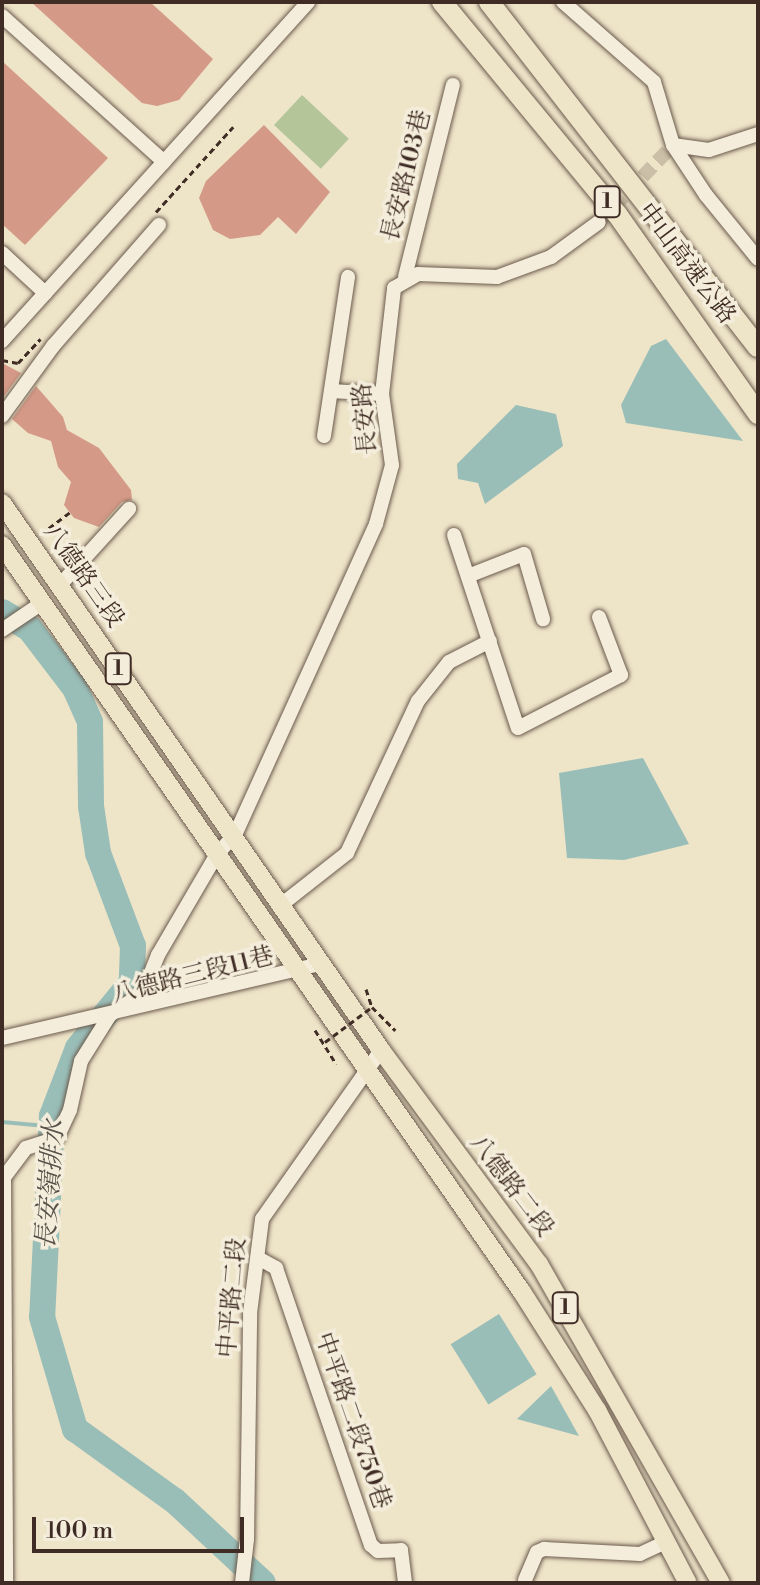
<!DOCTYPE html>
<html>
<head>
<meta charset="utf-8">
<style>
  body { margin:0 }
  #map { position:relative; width:760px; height:1585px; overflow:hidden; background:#eee4c8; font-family:"Libre Bodoni","Noto Serif TC",serif }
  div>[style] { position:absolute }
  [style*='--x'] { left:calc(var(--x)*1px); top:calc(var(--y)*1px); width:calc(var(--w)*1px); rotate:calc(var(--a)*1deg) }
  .green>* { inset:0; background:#b4c59a; transform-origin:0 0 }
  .water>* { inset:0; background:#99beb8; transform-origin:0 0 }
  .stream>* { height:4px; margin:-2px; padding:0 2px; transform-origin:2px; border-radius:2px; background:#99beb8 }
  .river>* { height:26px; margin:-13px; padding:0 13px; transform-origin:13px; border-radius:13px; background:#99beb8 }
  .building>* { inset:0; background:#d49a87 }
  .minor-tunnel>* { height:14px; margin-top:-7px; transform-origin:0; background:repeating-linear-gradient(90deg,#cbbfa7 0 14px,transparent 0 21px) }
  .path>* { height:3px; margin-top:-1.5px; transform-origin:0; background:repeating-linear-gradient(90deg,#3f2c24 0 6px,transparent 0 10px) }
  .roads { filter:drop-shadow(0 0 2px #6b5a4d) drop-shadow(0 0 2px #6b5a4d) }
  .minor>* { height:14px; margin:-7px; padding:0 7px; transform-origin:7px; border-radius:7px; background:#f4eddb }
  .major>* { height:18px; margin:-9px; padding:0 9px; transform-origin:9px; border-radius:9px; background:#eee4c8 }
  .highway>* { height:20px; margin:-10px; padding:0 10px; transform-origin:10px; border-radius:10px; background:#eee4c8 }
  .path-bridge>* { height:3px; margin-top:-1.5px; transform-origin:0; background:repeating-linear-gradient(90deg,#3f2c24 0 6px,transparent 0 10px) }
  span { translate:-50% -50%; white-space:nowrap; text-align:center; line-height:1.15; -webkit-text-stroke:7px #f4eddb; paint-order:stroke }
  .shield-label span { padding:2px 6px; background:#f4eddb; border:2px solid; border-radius:6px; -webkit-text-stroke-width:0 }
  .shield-label { font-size:22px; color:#3f2c24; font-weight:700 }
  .street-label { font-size:24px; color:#3f2c24 }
  .water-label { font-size:26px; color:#565049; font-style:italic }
  .frame { position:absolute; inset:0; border:4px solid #3f2c24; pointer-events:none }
  .scale { position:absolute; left:32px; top:1517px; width:212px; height:36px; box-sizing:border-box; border:4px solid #3f2c24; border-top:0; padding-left:10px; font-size:24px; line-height:28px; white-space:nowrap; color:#3f2c24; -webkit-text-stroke:6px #f4eddb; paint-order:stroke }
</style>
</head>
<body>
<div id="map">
  <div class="green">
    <div style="left:302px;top:95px;width:64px;height:41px;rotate:43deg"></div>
  </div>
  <div class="water">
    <div style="clip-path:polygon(666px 339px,743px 441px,626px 423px,621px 405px,651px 346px)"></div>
    <div style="clip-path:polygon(516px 405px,556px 414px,563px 446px,485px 504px,478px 483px,458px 479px,457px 464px)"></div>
    <div style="clip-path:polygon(643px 758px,689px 844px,624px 860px,567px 858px,559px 773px)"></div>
    <div style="left:499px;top:1314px;width:71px;height:57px;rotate:58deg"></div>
    <div style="clip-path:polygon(551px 1386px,579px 1436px,517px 1419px)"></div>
  </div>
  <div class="stream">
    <div style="--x:2;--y:1122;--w:55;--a:5.2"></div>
  </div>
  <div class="river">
    <div style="--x:2;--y:612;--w:33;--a:31"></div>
    <div style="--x:30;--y:629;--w:74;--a:52.7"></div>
    <div style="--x:75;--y:688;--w:37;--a:66"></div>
    <div style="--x:90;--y:722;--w:84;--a:89.3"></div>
    <div style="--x:91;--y:806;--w:48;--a:81.5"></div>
    <div style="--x:98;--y:853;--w:99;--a:69.4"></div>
    <div style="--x:133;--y:946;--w:36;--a:92"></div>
    <div style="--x:132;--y:982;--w:85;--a:129.3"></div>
    <div style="--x:78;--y:1048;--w:73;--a:110.9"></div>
    <div style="--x:52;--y:1116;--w:201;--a:92.8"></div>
    <div style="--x:42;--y:1317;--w:117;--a:73.6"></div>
    <div style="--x:75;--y:1429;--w:123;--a:35.8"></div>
    <div style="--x:175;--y:1501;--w:120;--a:43"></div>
  </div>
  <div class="building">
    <div style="clip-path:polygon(31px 2px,150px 2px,213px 59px,179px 100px,157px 106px,142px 103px)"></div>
    <div style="clip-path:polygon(2px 61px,108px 158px,25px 245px,2px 224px)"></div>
    <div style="clip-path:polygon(264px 125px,330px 192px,296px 234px,278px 217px,260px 235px,230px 239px,213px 230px,199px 198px,206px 181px)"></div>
    <div style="clip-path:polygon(2px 363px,21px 373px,2px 399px)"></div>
    <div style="clip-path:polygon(36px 386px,63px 417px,67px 430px,99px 448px,131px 490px,132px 500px,122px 502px,99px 527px,74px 518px,64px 505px,71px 482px,58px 467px,51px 441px,28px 433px,12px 419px)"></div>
  </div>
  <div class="minor-tunnel">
    <div style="--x:599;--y:222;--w:107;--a:-46.1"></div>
  </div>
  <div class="path">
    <div style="--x:156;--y:212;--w:115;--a:-47.8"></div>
    <div style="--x:2;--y:360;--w:16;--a:11"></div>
    <div style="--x:18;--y:363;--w:33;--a:-47"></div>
    <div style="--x:41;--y:534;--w:36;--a:-37"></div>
    <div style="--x:366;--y:989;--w:19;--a:72"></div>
    <div style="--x:372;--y:1007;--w:33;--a:45"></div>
    <div style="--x:315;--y:1030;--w:40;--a:58"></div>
  </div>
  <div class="roads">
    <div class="minor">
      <div style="--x:563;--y:2;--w:121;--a:41.3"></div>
      <div style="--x:654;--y:82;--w:66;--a:73.2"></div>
      <div style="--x:673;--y:145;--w:60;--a:56.6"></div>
      <div style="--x:706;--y:195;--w:82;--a:50.9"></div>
      <div style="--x:2;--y:16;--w:218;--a:42"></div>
      <div style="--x:673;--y:145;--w:36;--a:8"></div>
      <div style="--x:709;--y:150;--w:52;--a:-18.1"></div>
      <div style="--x:2;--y:253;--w:59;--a:42.9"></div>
      <div style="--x:405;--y:277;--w:198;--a:-76"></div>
      <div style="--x:2;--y:341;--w:457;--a:-47.9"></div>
      <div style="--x:331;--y:391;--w:51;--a:3.4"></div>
      <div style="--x:2;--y:416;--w:87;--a:-53.9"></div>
      <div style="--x:53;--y:346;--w:161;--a:-48.8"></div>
      <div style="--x:324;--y:436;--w:161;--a:-81.4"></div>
      <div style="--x:454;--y:535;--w:203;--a:71.7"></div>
      <div style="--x:518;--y:728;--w:116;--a:-27.2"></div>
      <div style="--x:621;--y:675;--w:62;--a:-110.8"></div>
      <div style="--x:468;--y:576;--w:60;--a:-21.4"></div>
      <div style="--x:524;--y:554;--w:68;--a:73.7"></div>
      <div style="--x:60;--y:585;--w:103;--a:-47.8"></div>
      <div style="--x:2;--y:630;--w:48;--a:-34"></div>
      <div style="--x:281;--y:905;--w:84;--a:-38.2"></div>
      <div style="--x:347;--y:853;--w:168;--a:-65"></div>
      <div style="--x:418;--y:701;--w:50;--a:-51.5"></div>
      <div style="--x:449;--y:662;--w:46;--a:-27.1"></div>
      <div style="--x:2;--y:1038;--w:327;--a:-13.1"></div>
      <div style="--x:4;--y:1178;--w:405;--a:89.7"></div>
      <div style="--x:2;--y:1180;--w:40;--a:-53"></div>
      <div style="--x:26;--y:1148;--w:33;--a:-18"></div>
      <div style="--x:57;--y:1138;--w:31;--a:-65"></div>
      <div style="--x:70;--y:1110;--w:50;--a:-77.3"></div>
      <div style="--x:81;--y:1061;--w:54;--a:-57.8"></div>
      <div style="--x:110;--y:1015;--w:40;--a:-34"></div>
      <div style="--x:143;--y:993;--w:41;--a:-68.5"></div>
      <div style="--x:158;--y:955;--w:117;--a:-59.7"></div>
      <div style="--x:217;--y:854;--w:26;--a:-47"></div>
      <div style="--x:235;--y:835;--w:341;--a:-65.6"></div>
      <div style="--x:376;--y:524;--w:61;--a:-74.8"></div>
      <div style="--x:392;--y:465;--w:72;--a:-98"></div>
      <div style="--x:382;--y:394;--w:107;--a:-83.5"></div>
      <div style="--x:394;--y:288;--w:28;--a:-30"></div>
      <div style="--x:418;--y:274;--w:79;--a:2.2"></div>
      <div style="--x:497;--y:277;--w:58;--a:-20.3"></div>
      <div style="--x:551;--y:257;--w:59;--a:-36.1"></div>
      <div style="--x:258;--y:1258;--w:21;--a:29"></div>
      <div style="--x:276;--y:1268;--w:293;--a:71.1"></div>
      <div style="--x:371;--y:1545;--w:9;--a:41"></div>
      <div style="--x:378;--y:1551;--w:23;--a:-2"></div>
      <div style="--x:401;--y:1550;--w:33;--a:83"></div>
      <div style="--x:525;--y:1580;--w:30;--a:-67"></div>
      <div style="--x:537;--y:1552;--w:8;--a:-23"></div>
      <div style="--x:544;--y:1549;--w:96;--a:3"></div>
      <div style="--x:640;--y:1554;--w:29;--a:-25"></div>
      <div style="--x:242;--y:1583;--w:44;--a:-83.5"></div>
      <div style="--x:247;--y:1539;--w:226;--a:-89.2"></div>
      <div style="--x:250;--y:1313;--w:95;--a:-82.7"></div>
      <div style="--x:262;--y:1219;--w:207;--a:-54.8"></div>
    </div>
    <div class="major">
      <div style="--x:2;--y:503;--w:665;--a:55.28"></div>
      <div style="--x:381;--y:1050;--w:266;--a:53.6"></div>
      <div style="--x:539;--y:1264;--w:367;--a:60.3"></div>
      <div style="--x:2;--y:545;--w:910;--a:55.16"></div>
      <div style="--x:522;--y:1292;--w:140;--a:57.6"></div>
      <div style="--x:597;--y:1410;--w:195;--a:62.3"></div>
    </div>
    <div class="highway">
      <div style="--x:442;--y:2;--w:275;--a:50.5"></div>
      <div style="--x:617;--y:214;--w:245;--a:54.8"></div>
      <div style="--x:489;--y:2;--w:437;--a:52.1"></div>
    </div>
  </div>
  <div class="path-bridge">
    <div style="--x:325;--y:1042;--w:59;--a:-36.7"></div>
  </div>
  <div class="shield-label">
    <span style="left:607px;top:202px">1</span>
    <span style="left:118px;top:669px">1</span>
    <span style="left:565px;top:1308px">1</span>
  </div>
  <div class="street-label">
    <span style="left:407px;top:176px;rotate:-76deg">長安路103巷</span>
    <span style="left:686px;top:264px;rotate:53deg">中山高速公路</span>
    <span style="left:366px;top:419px;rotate:-95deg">長安路</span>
    <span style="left:83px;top:576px;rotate:55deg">八德路三段</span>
    <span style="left:193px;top:976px;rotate:-14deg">八德路三段11巷</span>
    <span style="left:511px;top:1186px;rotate:53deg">八德路二段</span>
    <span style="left:233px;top:1298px;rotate:-85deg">中平路二段</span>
    <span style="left:352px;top:1421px;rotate:71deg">中平路二段750巷</span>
  </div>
  <div class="water-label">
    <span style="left:51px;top:1185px;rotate:-86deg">長安嶺排水</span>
  </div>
  <div class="frame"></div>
  <div class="scale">100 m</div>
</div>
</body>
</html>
